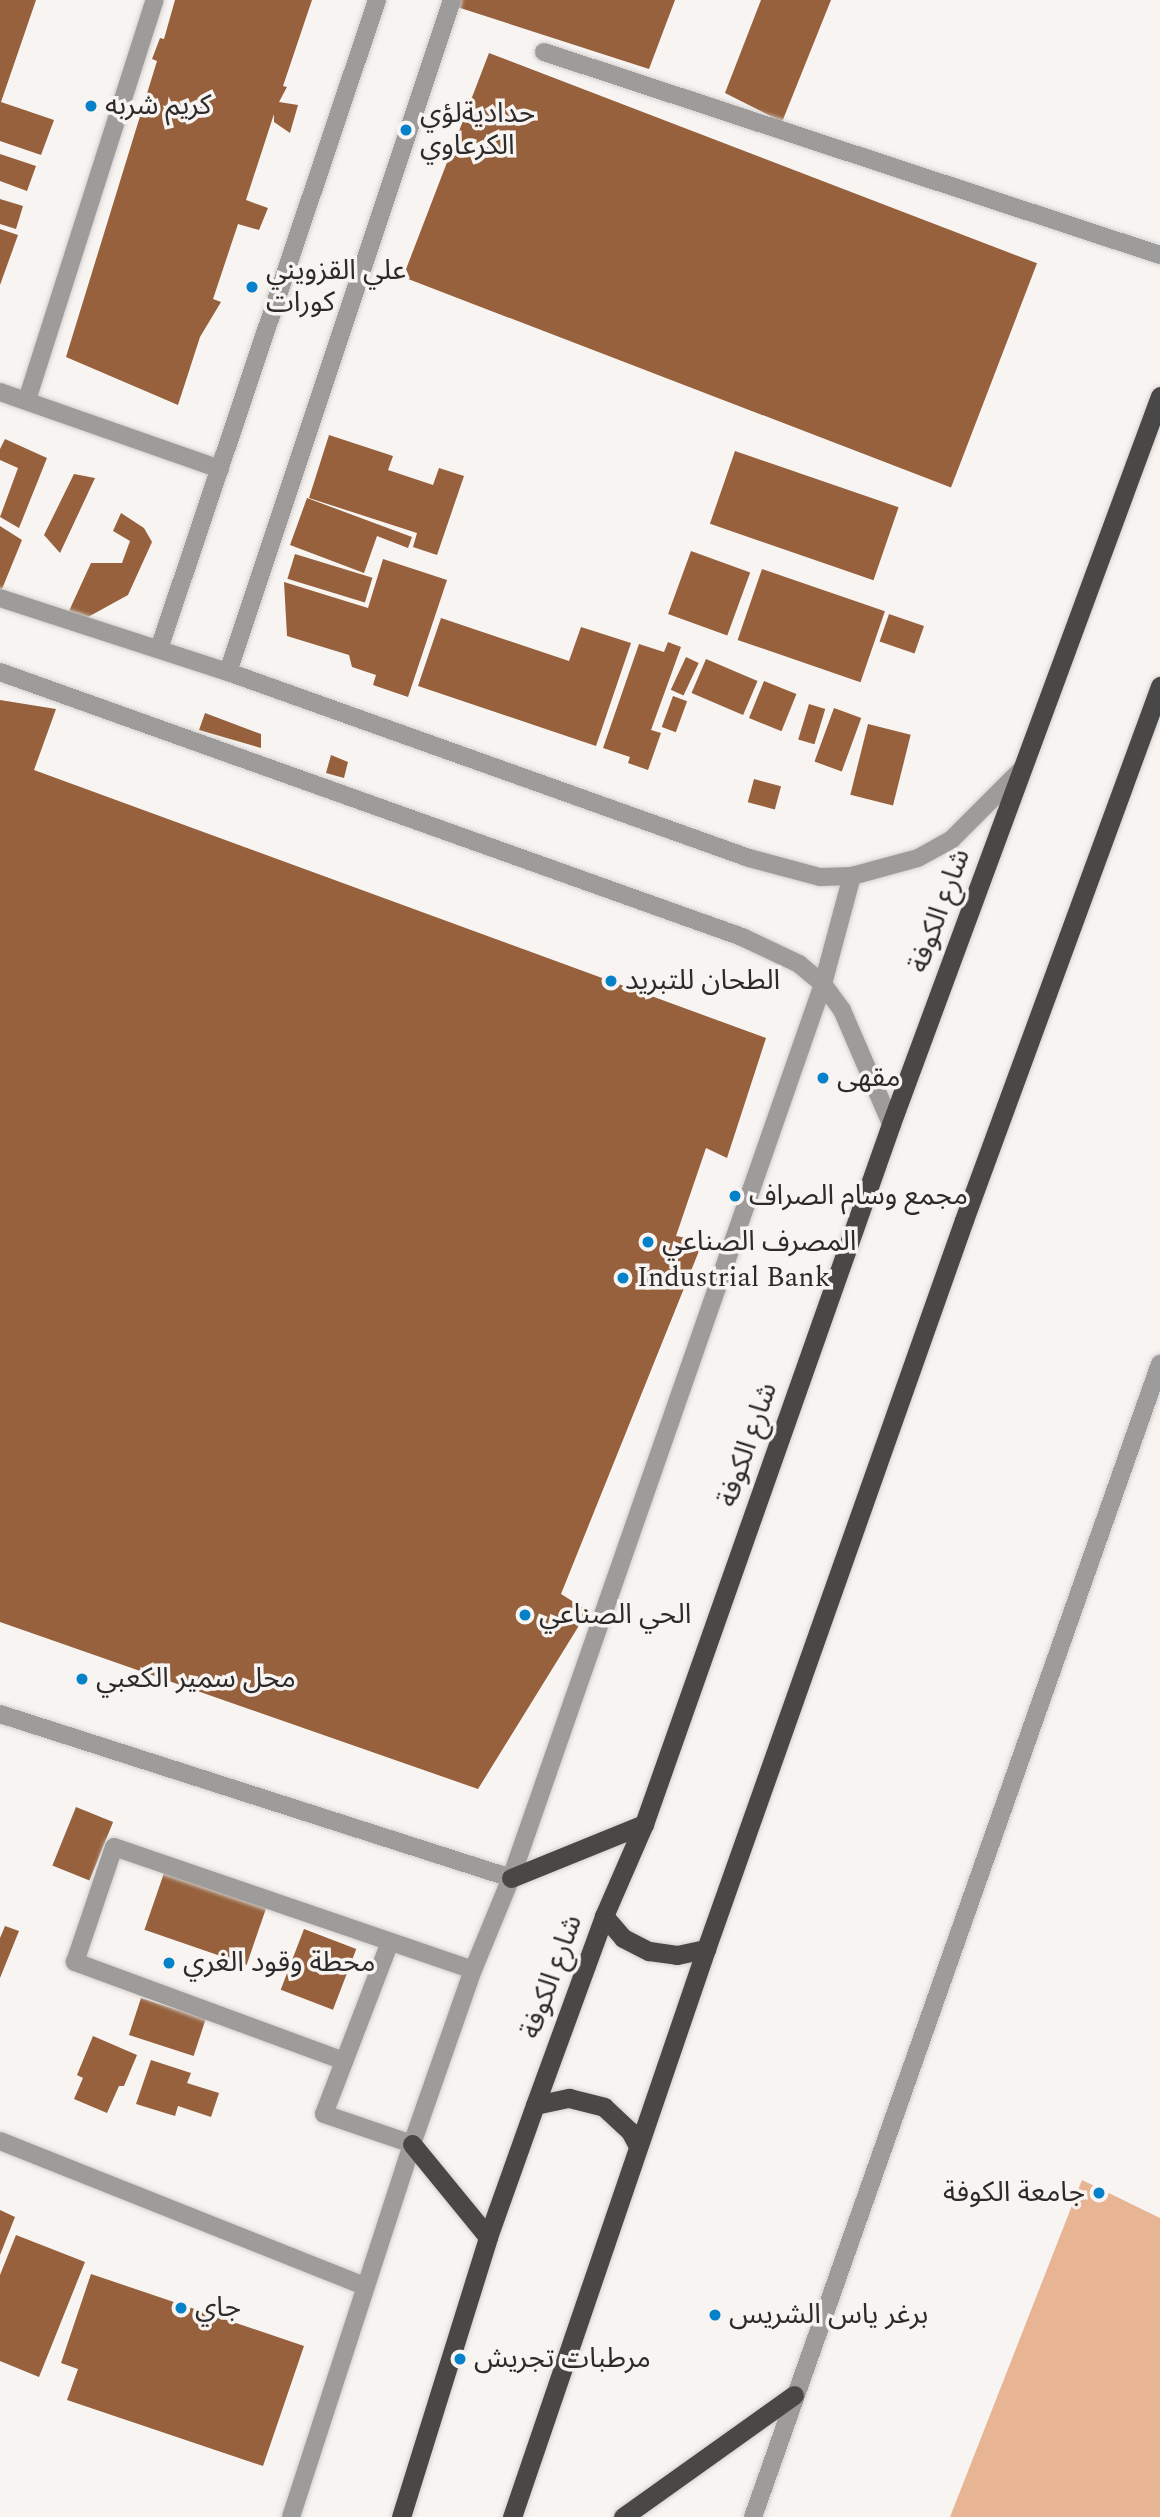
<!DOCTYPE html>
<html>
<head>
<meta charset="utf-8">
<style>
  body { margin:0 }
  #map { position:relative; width:1160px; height:2517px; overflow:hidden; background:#f8f4f2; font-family:Spectral,"Noto Sans Arabic",serif }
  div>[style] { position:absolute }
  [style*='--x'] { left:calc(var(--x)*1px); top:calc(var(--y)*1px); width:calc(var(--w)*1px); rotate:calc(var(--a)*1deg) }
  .green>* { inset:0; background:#e7b593 }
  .building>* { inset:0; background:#96613c; transform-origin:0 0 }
  .roads { filter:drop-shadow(0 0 2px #d3d0ce) drop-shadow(0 0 2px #d3d0ce) }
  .service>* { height:18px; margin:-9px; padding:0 9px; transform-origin:9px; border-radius:9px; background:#9d9c9b }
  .minor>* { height:18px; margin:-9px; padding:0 9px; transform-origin:9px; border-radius:9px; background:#9d9c9b }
  .trunk>* { height:19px; margin:-9.5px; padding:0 9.5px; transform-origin:9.5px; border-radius:9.5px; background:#4a4846 }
  .dots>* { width:19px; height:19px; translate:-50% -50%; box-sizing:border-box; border:4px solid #f8f4f2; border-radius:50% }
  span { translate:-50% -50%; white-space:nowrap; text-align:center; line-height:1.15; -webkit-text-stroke:7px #f8f4f2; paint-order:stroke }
  .poi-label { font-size:28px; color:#2c2a2a }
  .left { translate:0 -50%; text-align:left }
  .right { translate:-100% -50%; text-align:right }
  .street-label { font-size:28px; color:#2c2a2a }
</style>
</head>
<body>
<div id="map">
  <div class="green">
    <div style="clip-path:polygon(1082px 2180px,1160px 2218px,1160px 2517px,950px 2517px)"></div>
  </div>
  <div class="building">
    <div style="clip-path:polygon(0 0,36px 0,1px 102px,54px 120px,41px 155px,0 141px)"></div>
    <div style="clip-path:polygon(175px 0,312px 0,283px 86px,287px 87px,279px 102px,298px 105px,290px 133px,274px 122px,274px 114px,246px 200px,268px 208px,259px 230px,238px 224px,213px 299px,221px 302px,200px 337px,178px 405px,66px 357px,157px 61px,152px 59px,160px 38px,164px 39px)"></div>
    <div style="clip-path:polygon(452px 0,675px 0,649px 69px,451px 5px)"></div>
    <div style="clip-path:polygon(761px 0,831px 0,782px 122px,725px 93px)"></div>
    <div style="left:489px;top:53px;width:587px;height:240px;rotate:21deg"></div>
    <div style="clip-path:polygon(0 154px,36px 166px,27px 191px,0 181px)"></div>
    <div style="clip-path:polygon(0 199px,23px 206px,16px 229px,0 224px)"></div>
    <div style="clip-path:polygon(0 229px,18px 235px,0 285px)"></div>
    <div style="clip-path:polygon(329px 435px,393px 456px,388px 470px,433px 485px,439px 468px,464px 476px,437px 555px,413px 547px,417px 533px,309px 498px)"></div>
    <div style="clip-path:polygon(5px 439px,47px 458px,19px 528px,0 517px,18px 468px,0 460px,0 449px)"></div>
    <div style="left:735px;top:451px;width:173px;height:77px;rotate:19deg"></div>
    <div style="clip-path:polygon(74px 474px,95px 478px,60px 553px,44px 535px)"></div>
    <div style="clip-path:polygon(307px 498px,412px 537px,408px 548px,377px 536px,364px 573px,290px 545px)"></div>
    <div style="clip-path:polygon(121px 513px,144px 528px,152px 542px,128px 595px,88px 617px,69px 611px,91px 563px,122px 563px,130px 541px,113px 531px)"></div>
    <div style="clip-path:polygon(0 526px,22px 540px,2px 589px,0 589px)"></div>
    <div style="left:691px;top:551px;width:63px;height:67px;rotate:20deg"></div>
    <div style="left:295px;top:554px;width:81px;height:26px;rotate:17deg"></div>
    <div style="clip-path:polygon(383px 559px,447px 580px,408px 697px,373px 685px,376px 675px,352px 667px,349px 655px,287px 636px,284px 582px,368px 608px)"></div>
    <div style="left:762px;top:569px;width:130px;height:75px;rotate:19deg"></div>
    <div style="left:889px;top:614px;width:37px;height:29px;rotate:19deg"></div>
    <div style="clip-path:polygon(441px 618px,569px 661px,581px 627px,631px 643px,596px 746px,418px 686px)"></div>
    <div style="clip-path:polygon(668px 642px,681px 647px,651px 730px,661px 733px,648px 770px,628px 763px,630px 757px,603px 748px,639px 644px,664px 652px)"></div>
    <div style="left:686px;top:657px;width:14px;height:36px;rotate:25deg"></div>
    <div style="left:706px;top:659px;width:56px;height:37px;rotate:23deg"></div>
    <div style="left:764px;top:681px;width:35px;height:40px;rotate:22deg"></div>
    <div style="left:673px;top:696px;width:15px;height:33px;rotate:20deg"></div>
    <div style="clip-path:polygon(0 700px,56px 709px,34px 770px,766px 1038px,727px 1158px,706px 1148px,676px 1236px,703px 1241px,561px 1594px,588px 1611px,478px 1789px,0 1622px)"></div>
    <div style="left:809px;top:704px;width:17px;height:37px;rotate:17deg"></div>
    <div style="left:834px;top:708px;width:29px;height:57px;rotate:20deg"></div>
    <div style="clip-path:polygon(205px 713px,261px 734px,261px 748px,199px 730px)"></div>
    <div style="left:868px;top:724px;width:44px;height:73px;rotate:14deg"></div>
    <div style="clip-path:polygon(331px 755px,348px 762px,344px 778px,326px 773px)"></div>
    <div style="left:754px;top:779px;width:28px;height:24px;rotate:15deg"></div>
    <div style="left:76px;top:1807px;width:40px;height:63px;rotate:22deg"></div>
    <div style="left:164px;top:1873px;width:108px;height:60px;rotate:19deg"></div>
    <div style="clip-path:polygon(5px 1926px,19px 1931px,0 1978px,0 1938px)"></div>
    <div style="left:304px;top:1929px;width:56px;height:65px;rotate:21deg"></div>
    <div style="left:141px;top:1998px;width:68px;height:39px;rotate:18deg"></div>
    <div style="clip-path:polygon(93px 2036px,137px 2055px,124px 2086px,119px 2086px,107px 2113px,74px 2099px,83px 2078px,77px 2075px)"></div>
    <div style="clip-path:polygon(151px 2060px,191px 2073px,187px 2083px,219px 2093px,211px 2117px,178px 2106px,175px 2116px,136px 2104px)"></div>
    <div style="clip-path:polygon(0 2210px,15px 2217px,0 2255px)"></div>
    <div style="clip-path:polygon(16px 2235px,85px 2262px,39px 2377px,0 2361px,0 2275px)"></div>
    <div style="clip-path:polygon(91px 2274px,304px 2346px,263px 2466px,67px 2400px,78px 2369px,61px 2363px)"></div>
  </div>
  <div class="roads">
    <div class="service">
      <div style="--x:544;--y:52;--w:649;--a:18.24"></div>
      <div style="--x:753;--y:2517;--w:1223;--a:-70.56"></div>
    </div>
    <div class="minor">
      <div style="--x:0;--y:392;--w:233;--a:19.3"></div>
      <div style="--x:27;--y:400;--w:420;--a:-72.3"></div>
      <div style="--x:0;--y:598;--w:240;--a:18"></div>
      <div style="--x:228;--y:672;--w:553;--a:19.65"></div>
      <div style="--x:749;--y:858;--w:73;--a:15"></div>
      <div style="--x:820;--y:877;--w:32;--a:-2"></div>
      <div style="--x:852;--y:876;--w:68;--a:-15.3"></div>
      <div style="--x:918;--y:858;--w:39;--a:-29"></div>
      <div style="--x:952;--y:839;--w:99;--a:-45"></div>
      <div style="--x:159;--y:649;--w:685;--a:-71.43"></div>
      <div style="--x:0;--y:672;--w:788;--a:19.65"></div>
      <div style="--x:742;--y:937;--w:63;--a:25.3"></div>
      <div style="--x:799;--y:964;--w:31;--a:40"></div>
      <div style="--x:823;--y:984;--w:32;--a:54"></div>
      <div style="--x:842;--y:1010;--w:124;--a:66.7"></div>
      <div style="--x:228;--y:672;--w:708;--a:-71.57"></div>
      <div style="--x:0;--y:1714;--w:537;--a:17.79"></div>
      <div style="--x:390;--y:1942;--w:184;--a:111"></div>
      <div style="--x:324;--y:2114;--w:93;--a:18.8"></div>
      <div style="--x:344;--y:2061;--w:287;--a:-159.8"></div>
      <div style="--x:75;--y:1962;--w:121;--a:-71.3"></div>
      <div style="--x:114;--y:1847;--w:379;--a:18.9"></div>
      <div style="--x:0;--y:2141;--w:393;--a:21.7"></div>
      <div style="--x:291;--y:2517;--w:392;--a:-72"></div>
      <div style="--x:412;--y:2144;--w:184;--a:-70.7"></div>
      <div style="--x:473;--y:1970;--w:100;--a:-67.6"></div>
      <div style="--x:511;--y:1878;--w:947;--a:-70.76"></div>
      <div style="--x:823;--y:984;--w:112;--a:-75"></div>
    </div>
    <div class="trunk">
      <div style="--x:511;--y:1878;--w:144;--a:-22.1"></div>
      <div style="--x:604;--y:1916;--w:29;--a:49"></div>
      <div style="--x:623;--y:1938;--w:29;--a:27"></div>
      <div style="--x:649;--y:1951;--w:28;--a:8"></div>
      <div style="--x:677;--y:1955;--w:30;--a:-12"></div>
      <div style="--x:535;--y:2105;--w:35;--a:-12"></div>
      <div style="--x:569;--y:2098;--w:36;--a:14"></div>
      <div style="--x:604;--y:2107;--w:35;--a:43"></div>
      <div style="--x:630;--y:2131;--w:17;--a:62"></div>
      <div style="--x:412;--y:2144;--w:120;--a:50.7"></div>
      <div style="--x:401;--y:2517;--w:293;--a:-72.7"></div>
      <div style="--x:488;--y:2237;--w:140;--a:-70.4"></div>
      <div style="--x:535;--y:2105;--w:201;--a:-69.9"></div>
      <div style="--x:604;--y:1916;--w:100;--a:-66.5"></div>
      <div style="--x:644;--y:1824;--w:742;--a:-70.56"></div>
      <div style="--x:891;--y:1124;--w:776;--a:-69.72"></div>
      <div style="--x:512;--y:2517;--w:600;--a:-71.14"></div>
      <div style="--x:706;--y:1949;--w:773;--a:-70.51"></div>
      <div style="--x:964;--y:1220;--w:569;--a:-69.84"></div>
      <div style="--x:623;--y:2517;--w:210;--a:-35.5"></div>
    </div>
  </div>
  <div class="dots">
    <div style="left:91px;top:106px;background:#0581c9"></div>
    <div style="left:406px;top:130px;background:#0581c9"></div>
    <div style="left:252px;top:287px;background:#0581c9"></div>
    <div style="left:611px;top:981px;background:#0581c9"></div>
    <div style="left:823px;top:1078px;background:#0581c9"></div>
    <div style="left:735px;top:1196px;background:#0581c9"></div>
    <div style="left:648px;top:1242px;background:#0581c9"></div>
    <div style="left:623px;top:1278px;background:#0581c9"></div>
    <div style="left:525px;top:1615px;background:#0581c9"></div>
    <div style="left:82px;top:1679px;background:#0581c9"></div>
    <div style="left:169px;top:1963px;background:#0581c9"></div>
    <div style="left:1099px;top:2193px;background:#0581c9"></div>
    <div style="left:181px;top:2308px;background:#0581c9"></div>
    <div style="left:715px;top:2315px;background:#0581c9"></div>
    <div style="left:460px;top:2359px;background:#0581c9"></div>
  </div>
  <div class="poi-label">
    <span class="left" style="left:105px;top:106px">كريم شربه</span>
    <span class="left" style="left:420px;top:130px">حداديةلؤي<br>الكرعاوي</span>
    <span class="left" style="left:266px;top:287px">علي القزويني<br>كورات</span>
    <span class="left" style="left:625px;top:981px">الطحان للتبريد</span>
    <span class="left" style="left:837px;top:1078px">مقهى</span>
    <span class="left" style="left:749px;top:1196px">مجمع وسام الصراف</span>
    <span class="left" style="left:662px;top:1242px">المصرف الصناعي</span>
    <span class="left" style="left:637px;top:1278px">Industrial Bank</span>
    <span class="left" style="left:539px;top:1615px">الحي الصناعي</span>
    <span class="left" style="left:96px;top:1679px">محل سمير الكعبي</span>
    <span class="left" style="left:183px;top:1963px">محطة وقود الغري</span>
    <span class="right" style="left:1085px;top:2193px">جامعة الكوفة</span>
    <span class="left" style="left:195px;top:2308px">جاي</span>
    <span class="left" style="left:729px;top:2315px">برغر ياس الشريس</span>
    <span class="left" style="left:474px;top:2359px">مرطبات تجريش</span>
  </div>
  <div class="street-label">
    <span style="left:940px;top:911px;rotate:-70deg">شارع الكوفة</span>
    <span style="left:748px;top:1445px;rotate:-71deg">شارع الكوفة</span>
    <span style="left:552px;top:1977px;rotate:-70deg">شارع الكوفة</span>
  </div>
</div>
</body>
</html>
